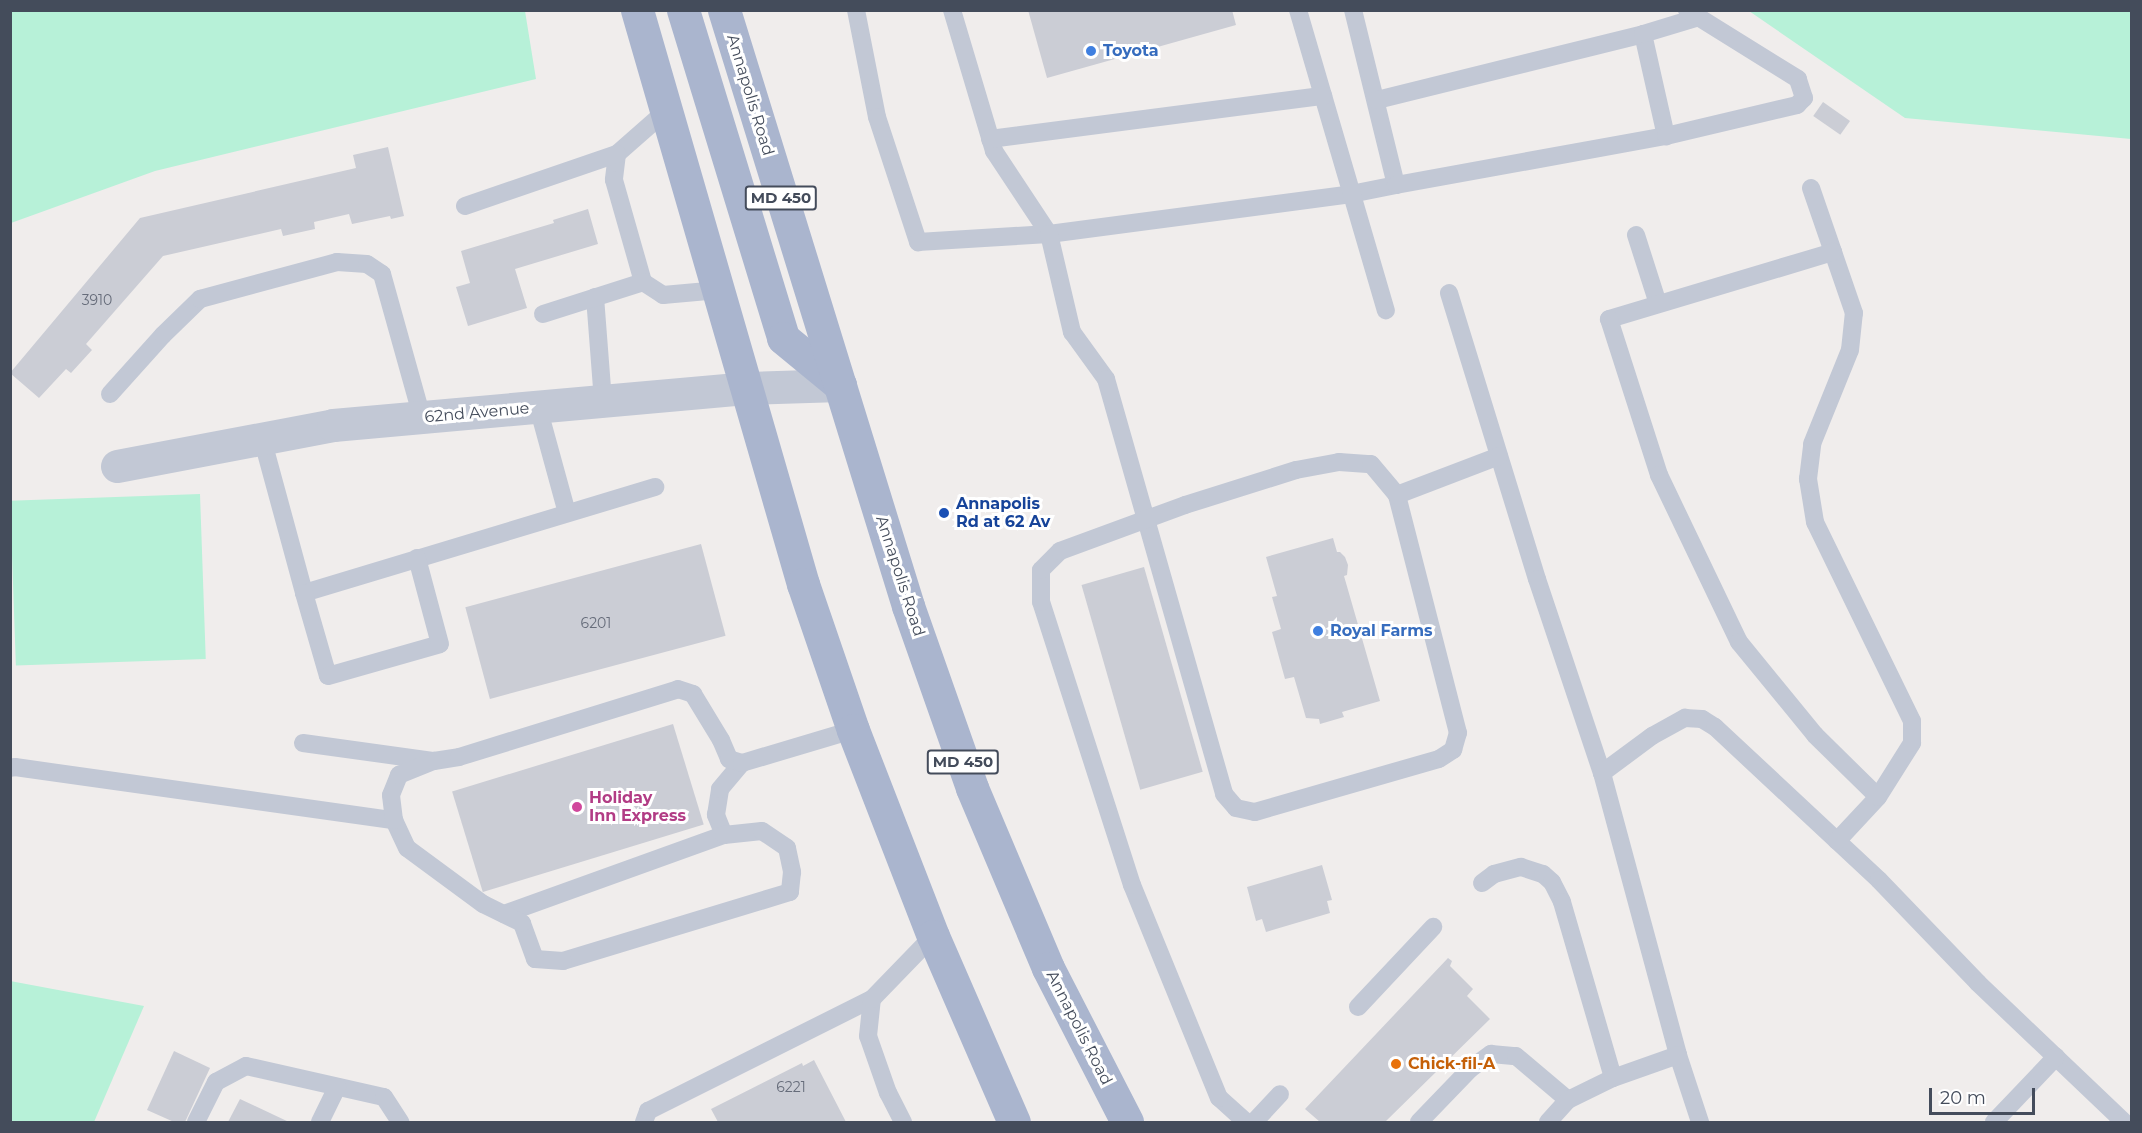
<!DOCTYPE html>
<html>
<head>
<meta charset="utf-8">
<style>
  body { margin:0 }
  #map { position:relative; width:2142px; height:1133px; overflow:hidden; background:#f0edec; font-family:Montserrat,sans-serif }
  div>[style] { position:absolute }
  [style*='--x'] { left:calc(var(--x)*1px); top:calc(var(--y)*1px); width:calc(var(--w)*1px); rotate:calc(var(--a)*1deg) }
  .green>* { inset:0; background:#b7f1d8; transform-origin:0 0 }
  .building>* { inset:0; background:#cbcdd5; transform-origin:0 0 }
  .lane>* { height:18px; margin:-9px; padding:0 9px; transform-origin:9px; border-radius:9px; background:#c2c8d5 }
  .street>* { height:33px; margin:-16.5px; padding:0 16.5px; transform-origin:16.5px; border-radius:16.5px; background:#c2c8d5 }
  .primary>* { height:33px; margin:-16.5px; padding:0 16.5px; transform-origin:16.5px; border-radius:16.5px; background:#aab5ce }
  .dots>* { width:16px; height:16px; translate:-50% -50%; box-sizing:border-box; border:3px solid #fff; border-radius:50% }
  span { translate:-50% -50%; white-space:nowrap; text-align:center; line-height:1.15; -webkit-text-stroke:6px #fff; paint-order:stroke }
  .number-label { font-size:14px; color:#666c7a }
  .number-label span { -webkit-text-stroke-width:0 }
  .shield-label span { padding:2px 4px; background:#fff; border:2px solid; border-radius:4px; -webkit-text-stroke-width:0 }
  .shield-label { font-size:15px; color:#444c5b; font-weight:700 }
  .shop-label { font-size:16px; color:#366cbe; font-weight:700 }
  .left { translate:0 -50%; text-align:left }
  .street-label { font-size:16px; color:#444c5b }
  .transit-label { font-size:16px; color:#164399; font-weight:700 }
  .hotel-label { font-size:16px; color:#b23c85; font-weight:700 }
  .food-label { font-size:16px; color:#c56008; font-weight:700 }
  .frame { position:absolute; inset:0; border:12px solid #444c5b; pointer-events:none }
  .scale { position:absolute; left:1929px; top:1088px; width:106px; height:27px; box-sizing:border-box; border:3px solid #444c5b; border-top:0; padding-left:8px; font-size:18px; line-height:21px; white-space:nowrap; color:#444c5b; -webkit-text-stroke:4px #fff; paint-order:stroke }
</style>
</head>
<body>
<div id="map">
  <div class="green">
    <div style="clip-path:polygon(11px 10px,525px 11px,536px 79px,155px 171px,11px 223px)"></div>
    <div style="clip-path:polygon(1749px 11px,2131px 11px,2131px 139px,1905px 118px)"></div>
    <div style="left:200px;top:494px;width:165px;height:190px;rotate:88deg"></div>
    <div style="clip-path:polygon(10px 981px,144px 1006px,94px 1122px,11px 1122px)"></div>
  </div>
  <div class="building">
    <div style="clip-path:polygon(1028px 10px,1232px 10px,1236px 25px,1047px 78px)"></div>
    <div style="left:1823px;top:102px;width:33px;height:17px;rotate:35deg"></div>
    <div style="clip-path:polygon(388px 147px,404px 216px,391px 219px,390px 216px,352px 224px,349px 214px,314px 222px,315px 229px,283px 236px,281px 229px,163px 256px,86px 344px,92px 350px,71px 373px,66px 369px,39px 398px,10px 373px,140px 218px,356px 168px,353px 155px)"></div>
    <div style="clip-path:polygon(588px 209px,598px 244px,515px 269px,527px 308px,468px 326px,456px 287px,470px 283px,461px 251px,554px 223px,553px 220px)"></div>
    <div style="clip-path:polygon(1333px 538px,1337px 552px,1340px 552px,1345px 557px,1348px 565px,1347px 575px,1344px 576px,1380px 701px,1342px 712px,1344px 717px,1320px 724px,1319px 719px,1306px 718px,1294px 677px,1285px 679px,1272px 632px,1281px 629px,1272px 597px,1277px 596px,1266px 557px)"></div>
    <div style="left:701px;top:544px;width:95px;height:244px;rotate:75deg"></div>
    <div style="left:1144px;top:567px;width:213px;height:65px;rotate:74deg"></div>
    <div style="left:673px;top:724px;width:105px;height:231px;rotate:73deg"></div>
    <div style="clip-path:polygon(1322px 865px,1332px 900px,1327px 901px,1330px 913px,1266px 932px,1262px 919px,1256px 921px,1247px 887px)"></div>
    <div style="clip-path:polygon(1448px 958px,1452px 961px,1450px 966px,1473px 989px,1467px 996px,1490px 1019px,1385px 1122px,1320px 1122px,1305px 1109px)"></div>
    <div style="clip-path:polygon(174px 1051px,210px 1068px,185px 1122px,174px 1122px,147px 1110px)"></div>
    <div style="clip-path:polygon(814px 1060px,846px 1122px,718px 1122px,711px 1109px,802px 1063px,803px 1066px)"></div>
    <div style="clip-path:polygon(240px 1099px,289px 1122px,228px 1122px)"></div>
  </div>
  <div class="lane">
    <div style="--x:856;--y:10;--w:109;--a:78.9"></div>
    <div style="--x:877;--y:117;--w:132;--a:71.8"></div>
    <div style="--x:918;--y:242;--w:131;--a:-3.5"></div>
    <div style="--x:1049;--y:234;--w:305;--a:-7.5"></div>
    <div style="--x:1351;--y:194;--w:46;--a:-11.3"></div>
    <div style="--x:1396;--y:185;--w:180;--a:-103.8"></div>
    <div style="--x:952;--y:10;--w:147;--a:73.4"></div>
    <div style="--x:994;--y:151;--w:100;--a:56.5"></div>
    <div style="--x:1049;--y:234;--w:101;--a:76.8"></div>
    <div style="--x:1072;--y:332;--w:58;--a:54.1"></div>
    <div style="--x:1106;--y:379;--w:431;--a:74.1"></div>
    <div style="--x:1224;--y:794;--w:18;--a:49"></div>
    <div style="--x:1236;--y:808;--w:19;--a:12"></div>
    <div style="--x:1255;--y:812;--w:191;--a:-16.1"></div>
    <div style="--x:1439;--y:759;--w:17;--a:-33"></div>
    <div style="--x:1453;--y:750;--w:18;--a:-74"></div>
    <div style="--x:1458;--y:733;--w:246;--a:-104.4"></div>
    <div style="--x:1298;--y:10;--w:313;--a:73.7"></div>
    <div style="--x:1643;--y:34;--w:105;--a:77.3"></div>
    <div style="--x:1377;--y:100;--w:274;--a:-13.9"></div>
    <div style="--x:1643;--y:34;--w:59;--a:-16.9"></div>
    <div style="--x:667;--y:110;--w:67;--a:138.7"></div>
    <div style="--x:617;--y:154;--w:26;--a:97"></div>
    <div style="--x:614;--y:180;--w:106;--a:74.1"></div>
    <div style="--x:643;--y:282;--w:24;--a:33"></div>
    <div style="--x:663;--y:295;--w:56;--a:-5.1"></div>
    <div style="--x:990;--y:139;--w:336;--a:-7.4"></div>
    <div style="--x:1396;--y:185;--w:274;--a:-10.3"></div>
    <div style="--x:1666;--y:136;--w:135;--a:-13.3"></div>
    <div style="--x:1797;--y:105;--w:10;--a:-45"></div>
    <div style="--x:1804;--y:98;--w:20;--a:-108"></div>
    <div style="--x:1798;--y:79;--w:131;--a:-148.1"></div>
    <div style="--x:1811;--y:188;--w:68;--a:71"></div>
    <div style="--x:465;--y:206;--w:161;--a:-18.9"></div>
    <div style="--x:1636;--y:235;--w:72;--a:72.3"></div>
    <div style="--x:1449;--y:293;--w:299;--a:72.9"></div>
    <div style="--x:1537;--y:579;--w:205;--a:71.5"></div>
    <div style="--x:1602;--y:773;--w:292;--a:74.9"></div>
    <div style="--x:1678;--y:1055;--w:71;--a:71.8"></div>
    <div style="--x:595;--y:297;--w:104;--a:85.6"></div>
    <div style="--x:543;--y:314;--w:105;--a:-17.7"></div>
    <div style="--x:110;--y:394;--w:79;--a:-48.1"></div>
    <div style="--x:163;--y:335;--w:52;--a:-44.2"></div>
    <div style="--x:200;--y:299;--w:142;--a:-15.1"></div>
    <div style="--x:337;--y:262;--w:30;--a:4"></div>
    <div style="--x:367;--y:264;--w:18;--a:34"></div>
    <div style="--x:382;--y:274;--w:148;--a:74.4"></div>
    <div style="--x:538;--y:407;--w:110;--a:74.7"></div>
    <div style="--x:262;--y:438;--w:161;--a:74.8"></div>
    <div style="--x:304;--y:593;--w:367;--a:-16.8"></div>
    <div style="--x:304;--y:593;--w:86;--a:73.9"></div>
    <div style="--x:328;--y:676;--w:116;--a:-15.9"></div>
    <div style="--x:440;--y:644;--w:89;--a:-105"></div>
    <div style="--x:303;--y:743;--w:131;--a:7.9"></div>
    <div style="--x:10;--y:768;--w:5;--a:-11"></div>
    <div style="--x:15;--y:767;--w:383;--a:8"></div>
    <div style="--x:1602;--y:773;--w:62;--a:-36.5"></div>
    <div style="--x:1652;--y:736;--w:38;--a:-29"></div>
    <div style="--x:1685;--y:718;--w:17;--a:3"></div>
    <div style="--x:1702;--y:719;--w:15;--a:32"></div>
    <div style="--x:1715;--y:727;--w:224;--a:43"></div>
    <div style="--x:1879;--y:880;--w:143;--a:46.1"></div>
    <div style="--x:1978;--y:983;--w:202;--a:43.6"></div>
    <div style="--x:724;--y:835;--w:22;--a:-112"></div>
    <div style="--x:716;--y:815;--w:26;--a:-81"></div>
    <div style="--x:720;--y:789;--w:34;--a:-50"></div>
    <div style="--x:1837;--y:841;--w:60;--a:-47"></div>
    <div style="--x:1878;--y:797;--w:64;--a:-57.8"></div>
    <div style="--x:1912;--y:743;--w:22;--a:-90"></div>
    <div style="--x:1912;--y:721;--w:221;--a:-116"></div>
    <div style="--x:1815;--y:522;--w:44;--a:-99.2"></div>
    <div style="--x:1808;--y:479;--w:35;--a:-83"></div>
    <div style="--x:1812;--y:444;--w:101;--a:-68"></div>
    <div style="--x:1850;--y:350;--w:37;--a:-84"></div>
    <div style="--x:1854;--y:313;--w:65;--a:-109"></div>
    <div style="--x:1833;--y:252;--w:234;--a:163.3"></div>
    <div style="--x:1609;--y:319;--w:164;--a:72.2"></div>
    <div style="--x:1659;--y:475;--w:185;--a:64.4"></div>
    <div style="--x:1739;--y:642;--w:120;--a:50.7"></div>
    <div style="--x:1815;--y:735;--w:88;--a:44.5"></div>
    <div style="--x:1482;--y:883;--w:15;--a:-37"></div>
    <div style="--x:1494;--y:874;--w:28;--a:-15"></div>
    <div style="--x:1521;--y:867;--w:23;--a:18"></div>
    <div style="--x:1543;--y:874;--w:12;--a:42"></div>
    <div style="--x:1552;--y:882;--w:22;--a:63"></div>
    <div style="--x:1562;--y:902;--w:183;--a:73.8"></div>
    <div style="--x:504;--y:914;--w:234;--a:-19.8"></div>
    <div style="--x:724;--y:835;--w:38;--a:-6"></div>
    <div style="--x:762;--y:831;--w:30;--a:34"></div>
    <div style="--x:787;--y:848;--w:25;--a:78"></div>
    <div style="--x:792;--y:872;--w:20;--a:96"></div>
    <div style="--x:790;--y:892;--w:237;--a:163.1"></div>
    <div style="--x:563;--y:961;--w:28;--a:-176"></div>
    <div style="--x:535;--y:959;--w:38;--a:-110"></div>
    <div style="--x:522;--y:923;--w:43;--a:-154"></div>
    <div style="--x:483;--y:904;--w:94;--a:-143.6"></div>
    <div style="--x:407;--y:848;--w:31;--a:-115"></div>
    <div style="--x:394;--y:820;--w:25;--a:-97"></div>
    <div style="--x:391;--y:795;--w:22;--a:-68"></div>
    <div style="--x:399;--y:775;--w:38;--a:-22"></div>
    <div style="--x:434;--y:761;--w:25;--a:-9"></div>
    <div style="--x:459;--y:757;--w:229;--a:-17.2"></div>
    <div style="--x:678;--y:689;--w:16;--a:18"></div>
    <div style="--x:693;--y:694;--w:54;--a:58.7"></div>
    <div style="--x:721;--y:740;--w:21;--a:67"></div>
    <div style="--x:729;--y:759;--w:14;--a:17"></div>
    <div style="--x:742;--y:763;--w:116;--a:-16.6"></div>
    <div style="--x:1358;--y:1007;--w:110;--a:-46.8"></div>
    <div style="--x:196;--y:1122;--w:45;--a:-63.4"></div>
    <div style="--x:216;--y:1082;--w:34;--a:-28"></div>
    <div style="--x:246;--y:1066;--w:141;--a:12.7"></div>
    <div style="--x:384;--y:1097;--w:30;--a:57"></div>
    <div style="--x:320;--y:1122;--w:39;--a:-64"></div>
    <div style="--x:644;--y:1122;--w:12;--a:-70"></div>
    <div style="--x:648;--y:1111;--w:250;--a:-26.6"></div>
    <div style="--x:903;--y:1122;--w:33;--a:-117"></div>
    <div style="--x:888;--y:1093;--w:60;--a:-109.3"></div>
    <div style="--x:868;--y:1036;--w:37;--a:-84"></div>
    <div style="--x:872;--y:999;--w:88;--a:-45.9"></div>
    <div style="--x:1246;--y:1122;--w:36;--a:-138"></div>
    <div style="--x:1219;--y:1098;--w:230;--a:-112.2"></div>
    <div style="--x:1132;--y:885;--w:297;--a:-107.8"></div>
    <div style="--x:1041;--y:602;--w:32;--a:-90"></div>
    <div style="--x:1041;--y:570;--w:27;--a:-45"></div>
    <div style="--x:1060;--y:551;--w:133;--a:-20.2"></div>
    <div style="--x:1185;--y:505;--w:116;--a:-17.5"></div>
    <div style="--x:1296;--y:470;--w:44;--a:-10.5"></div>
    <div style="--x:1339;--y:462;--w:32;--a:4"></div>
    <div style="--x:1371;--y:464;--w:40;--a:50"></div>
    <div style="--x:1397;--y:495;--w:109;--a:-20.9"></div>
    <div style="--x:1254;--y:1122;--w:38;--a:-47"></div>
    <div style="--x:1419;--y:1122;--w:74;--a:-46.1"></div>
    <div style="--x:1470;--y:1069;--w:26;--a:-36"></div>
    <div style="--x:1491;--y:1054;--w:25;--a:5"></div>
    <div style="--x:1516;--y:1056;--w:68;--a:40.2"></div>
    <div style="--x:1548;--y:1122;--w:30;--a:-48"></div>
    <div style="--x:1568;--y:1100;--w:50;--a:-26.1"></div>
    <div style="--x:1613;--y:1078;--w:69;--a:-19.5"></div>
    <div style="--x:1994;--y:1122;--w:90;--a:-46.4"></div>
  </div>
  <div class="street">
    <div style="--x:117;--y:466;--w:220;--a:-10.7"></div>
    <div style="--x:333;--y:425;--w:417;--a:-5.1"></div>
    <div style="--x:748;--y:388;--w:92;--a:-1.9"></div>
  </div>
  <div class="primary">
    <div style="--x:637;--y:10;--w:598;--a:73.87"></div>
    <div style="--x:803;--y:584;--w:154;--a:71.1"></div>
    <div style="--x:853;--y:730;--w:221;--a:68.8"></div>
    <div style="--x:933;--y:936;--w:203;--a:66.5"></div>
    <div style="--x:683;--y:10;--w:343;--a:73"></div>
    <div style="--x:783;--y:338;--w:74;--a:39.5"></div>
    <div style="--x:724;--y:10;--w:624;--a:72.84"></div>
    <div style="--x:908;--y:606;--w:193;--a:70.6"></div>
    <div style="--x:972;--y:788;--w:195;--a:67.1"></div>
    <div style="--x:1048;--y:968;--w:173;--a:62.8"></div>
  </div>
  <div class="dots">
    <div style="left:1091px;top:51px;background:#3f7fe0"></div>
    <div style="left:944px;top:513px;background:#1a4fb4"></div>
    <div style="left:1318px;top:631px;background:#3f7fe0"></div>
    <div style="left:577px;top:807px;background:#d1479c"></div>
    <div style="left:1396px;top:1064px;background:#e8710a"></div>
  </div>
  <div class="number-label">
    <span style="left:97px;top:300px">3910</span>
    <span style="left:596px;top:623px">6201</span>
    <span style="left:791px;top:1087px">6221</span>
  </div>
  <div class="shield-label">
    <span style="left:781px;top:198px">MD 450</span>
    <span style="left:963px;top:762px">MD 450</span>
  </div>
  <div class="shop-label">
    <span class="left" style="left:1103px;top:51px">Toyota</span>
    <span class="left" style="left:1330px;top:631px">Royal Farms</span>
  </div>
  <div class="street-label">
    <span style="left:750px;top:95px;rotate:73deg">Annapolis Road</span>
    <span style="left:477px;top:413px;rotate:-5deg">62nd Avenue</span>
    <span style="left:900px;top:576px;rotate:72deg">Annapolis Road</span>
    <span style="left:1079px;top:1028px;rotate:63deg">Annapolis Road</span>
  </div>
  <div class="transit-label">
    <span class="left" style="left:956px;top:513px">Annapolis<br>Rd at 62 Av</span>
  </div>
  <div class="hotel-label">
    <span class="left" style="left:589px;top:807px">Holiday<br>Inn Express</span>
  </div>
  <div class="food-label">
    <span class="left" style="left:1408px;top:1064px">Chick-fil-A</span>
  </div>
  <div class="frame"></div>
  <div class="scale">20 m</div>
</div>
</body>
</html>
